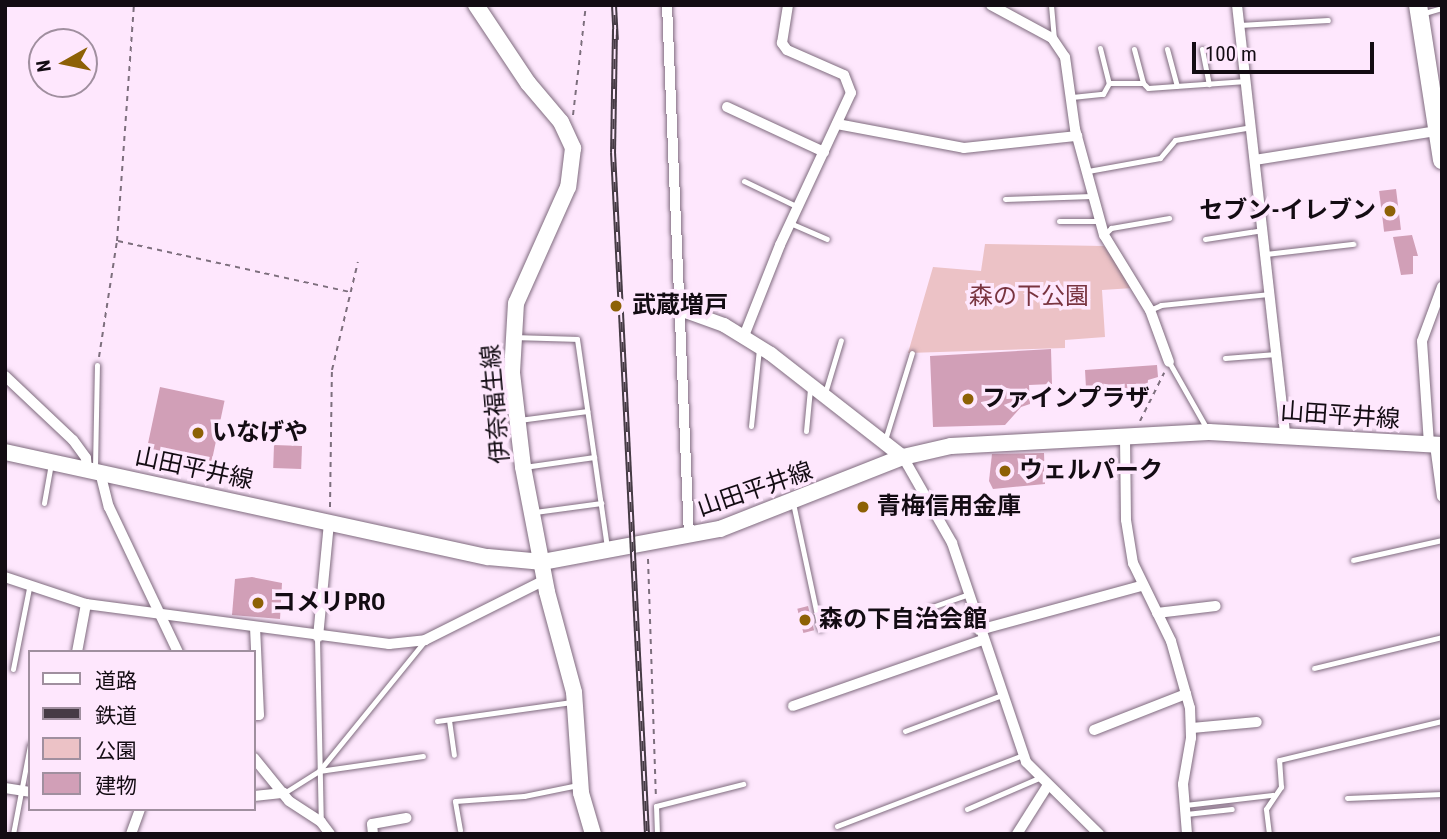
<!DOCTYPE html>
<html>
<head>
<meta charset="utf-8">
<style>
  body { margin:0 }
  #map { position:relative; width:1447px; height:839px; overflow:hidden; background:#fee7fd; font-family:"Roboto Condensed","Noto Sans JP",sans-serif }
  div>[style] { position:absolute }
  [style*='--x'] { left:calc(var(--x)*1px); top:calc(var(--y)*1px); width:calc(var(--w)*1px); rotate:calc(var(--a)*1deg) }
  .green>* { inset:0; background:#ecc2c6 }
  .building>* { inset:0; background:#d19fb7; transform-origin:0 0 }
  .path>* { height:2px; margin-top:-1px; transform-origin:0; background:repeating-linear-gradient(90deg,#7d6f7d 0 5px,transparent 0 10px) }
  .roads { filter:drop-shadow(0 0 2px #7f6b7e) drop-shadow(0 0 2px #7f6b7e) }
  .service>* { height:5px; margin:-2.5px; padding:0 2.5px; transform-origin:2.5px; border-radius:2.5px; background:#fff }
  .minor>* { height:10px; margin:-5px; padding:0 5px; transform-origin:5px; border-radius:5px; background:#fff }
  .tertiary>* { height:14px; margin:-7px; padding:0 7px; transform-origin:7px; border-radius:7px; background:#fff }
  .secondary>* { height:16px; margin:-8px; padding:0 8px; transform-origin:8px; border-radius:8px; background:#fff }
  .primary>* { height:18px; margin:-9px; padding:0 9px; transform-origin:9px; border-radius:9px; background:#fff }
  .rail>* { height:6px; margin-top:-3px; transform-origin:0; background:repeating-linear-gradient(90deg,#fee7fd 0 10px,#463b45 0 20px); box-sizing:border-box; border-block:2px solid #463b45 }
  .dots>* { width:19px; height:19px; translate:-50% -50%; box-sizing:border-box; border:4px solid #fee7fd; border-radius:50% }
  span { translate:-50% -50%; white-space:nowrap; text-align:center; line-height:1.15; -webkit-text-stroke:7px #fee7fd; paint-order:stroke }
  .poi-label { font-size:24px; color:#130c13; font-weight:700 }
  .right { translate:-100% -50%; text-align:right }
  .left { translate:0 -50%; text-align:left }
  .park-label { font-size:24px; color:#793440 }
  .street-label { font-size:24px; color:#130c13 }
  .frame { position:absolute; inset:0; border:7px solid #130c13; pointer-events:none }
  .legend { position:absolute; left:28px; top:650px; width:228px; height:161px; box-sizing:border-box; background:#fee7fd; border:2px solid #a08f9f; margin:0; padding:9px 12px; list-style:none; font-size:21px; color:#130c13 }
  .legend li { display:flex; align-items:center; gap:14px; height:35px }
  .legend b { width:35px; border:2px solid #a08f9f }
  .north { position:absolute; left:28px; top:28px; width:70px; height:70px; box-sizing:border-box; background:#fee7fd; border:2px solid #a08f9f; border-radius:50%; rotate:261deg; font-size:19px; font-weight:700; line-height:28px; text-align:center; color:#130c13 }
  .north::after { content:''; display:block; margin:auto; width:24px; height:32px; background:#8d6106; clip-path:polygon(50% 0,100% 100%,50% 72%,0 100%) }
  .scale { position:absolute; left:1192px; top:42px; width:182px; height:32px; box-sizing:border-box; border:4px solid #130c13; border-top:0; padding-left:9px; font-size:21px; line-height:24px; white-space:nowrap; color:#130c13; -webkit-text-stroke:5px #fee7fd; paint-order:stroke }
</style>
</head>
<body>
<div id="map">
  <div class="green">
    <div style="clip-path:polygon(985px 244px,1104px 246px,1133px 288px,1102px 290px,1105px 337px,1065px 340px,1065px 348px,908px 353px,933px 267px,981px 271px)"></div>
  </div>
  <div class="building">
    <div style="left:1396px;top:189px;width:41px;height:17px;rotate:83deg"></div>
    <div style="clip-path:polygon(1412px 235px,1418px 256px,1413px 256px,1413px 274px,1401px 275px,1393px 237px)"></div>
    <div style="clip-path:polygon(1051px 349px,1052px 384px,1029px 385px,1030px 404px,1021px 407px,1005px 425px,933px 427px,930px 356px)"></div>
    <div style="clip-path:polygon(1157px 365px,1158px 377px,1148px 380px,1147px 390px,1098px 394px,1097px 387px,1086px 388px,1085px 370px)"></div>
    <div style="left:160px;top:387px;width:66px;height:77px;rotate:12deg"></div>
    <div style="left:274px;top:445px;width:28px;height:23px;rotate:2deg"></div>
    <div style="clip-path:polygon(1044px 453px,1045px 484px,993px 489px,989px 481px,992px 454px)"></div>
    <div style="clip-path:polygon(252px 577px,282px 583px,280px 619px,232px 615px,235px 579px)"></div>
    <div style="left:808px;top:606px;width:25px;height:11px;rotate:76deg"></div>
  </div>
  <div class="path">
    <div style="--x:573;--y:115;--w:111;--a:-83.3"></div>
    <div style="--x:118;--y:241;--w:237;--a:12.4"></div>
    <div style="--x:640;--y:313;--w:7;--a:0"></div>
    <div style="--x:99;--y:357;--w:117;--a:-81.2"></div>
    <div style="--x:117;--y:241;--w:237;--a:-85.9"></div>
    <div style="--x:1140;--y:421;--w:54;--a:-63.4"></div>
    <div style="--x:330;--y:507;--w:137;--a:-89.2"></div>
    <div style="--x:332;--y:370;--w:111;--a:-76.5"></div>
    <div style="--x:648;--y:559;--w:239;--a:88.1"></div>
  </div>
  <div class="roads">
    <div class="service">
      <div style="--x:1051;--y:5;--w:33;--a:85"></div>
      <div style="--x:1421;--y:14;--w:22;--a:-16"></div>
      <div style="--x:1239;--y:25;--w:89;--a:-3.2"></div>
      <div style="--x:1100;--y:48;--w:36;--a:76"></div>
      <div style="--x:1134;--y:49;--w:35;--a:75"></div>
      <div style="--x:1167;--y:49;--w:38;--a:75"></div>
      <div style="--x:1202;--y:49;--w:36;--a:79"></div>
      <div style="--x:1072;--y:97;--w:31;--a:-6"></div>
      <div style="--x:1103;--y:94;--w:13;--a:-61"></div>
      <div style="--x:1109;--y:83;--w:34;--a:0"></div>
      <div style="--x:1143;--y:83;--w:7;--a:45"></div>
      <div style="--x:1148;--y:88;--w:98;--a:-4.1"></div>
      <div style="--x:1088;--y:171;--w:73;--a:-10.2"></div>
      <div style="--x:1160;--y:158;--w:23;--a:-50"></div>
      <div style="--x:1175;--y:140;--w:78;--a:-9.6"></div>
      <div style="--x:744;--y:181;--w:60;--a:25.7"></div>
      <div style="--x:1005;--y:199;--w:87;--a:-2"></div>
      <div style="--x:1059;--y:221;--w:40;--a:0"></div>
      <div style="--x:790;--y:223;--w:40;--a:23.4"></div>
      <div style="--x:1104;--y:235;--w:10;--a:-45"></div>
      <div style="--x:1111;--y:228;--w:59;--a:-9.8"></div>
      <div style="--x:1205;--y:239;--w:59;--a:-8.8"></div>
      <div style="--x:1266;--y:254;--w:88;--a:-6.6"></div>
      <div style="--x:1150;--y:310;--w:12;--a:-24"></div>
      <div style="--x:1161;--y:305;--w:110;--a:-5.8"></div>
      <div style="--x:515;--y:337;--w:62;--a:1.8"></div>
      <div style="--x:577;--y:339;--w:211;--a:81.8"></div>
      <div style="--x:1225;--y:358;--w:51;--a:-4.5"></div>
      <div style="--x:1169;--y:362;--w:77;--a:60.4"></div>
      <div style="--x:825;--y:393;--w:55;--a:-73.2"></div>
      <div style="--x:519;--y:420;--w:69;--a:-7.5"></div>
      <div style="--x:751;--y:426;--w:77;--a:-84.1"></div>
      <div style="--x:806;--y:431;--w:42;--a:-84.6"></div>
      <div style="--x:885;--y:440;--w:91;--a:-72.8"></div>
      <div style="--x:524;--y:467;--w:71;--a:-8.1"></div>
      <div style="--x:95;--y:468;--w:103;--a:-88.9"></div>
      <div style="--x:44;--y:503;--w:39;--a:-80"></div>
      <div style="--x:793;--y:503;--w:129;--a:77.9"></div>
      <div style="--x:535;--y:512;--w:67;--a:-7.8"></div>
      <div style="--x:1353;--y:560;--w:91;--a:-12.7"></div>
      <div style="--x:929;--y:608;--w:42;--a:-19.3"></div>
      <div style="--x:317;--y:638;--w:184;--a:88.8"></div>
      <div style="--x:1314;--y:668;--w:132;--a:-13.6"></div>
      <div style="--x:13;--y:669;--w:83;--a:-78.8"></div>
      <div style="--x:449;--y:720;--w:35;--a:82"></div>
      <div style="--x:437;--y:721;--w:136;--a:-8"></div>
      <div style="--x:905;--y:731;--w:103;--a:-20.4"></div>
      <div style="--x:319;--y:771;--w:165;--a:-50.9"></div>
      <div style="--x:284;--y:793;--w:41;--a:-32.2"></div>
      <div style="--x:319;--y:771;--w:105;--a:-8.2"></div>
      <div style="--x:1347;--y:798;--w:95;--a:-2.4"></div>
      <div style="--x:1185;--y:805;--w:88;--a:-6.6"></div>
      <div style="--x:967;--y:809;--w:81;--a:-23.4"></div>
      <div style="--x:1186;--y:814;--w:46;--a:-6.2"></div>
      <div style="--x:837;--y:826;--w:199;--a:-20.9"></div>
      <div style="--x:460;--y:830;--w:29;--a:-100"></div>
      <div style="--x:455;--y:801;--w:69;--a:-4.1"></div>
      <div style="--x:524;--y:796;--w:55;--a:-11.5"></div>
      <div style="--x:13;--y:834;--w:91;--a:-79.2"></div>
      <div style="--x:657;--y:834;--w:28;--a:-92"></div>
      <div style="--x:656;--y:806;--w:90;--a:-14.2"></div>
      <div style="--x:1269;--y:834;--w:25;--a:-97"></div>
      <div style="--x:1266;--y:809;--w:27;--a:-56"></div>
      <div style="--x:1281;--y:787;--w:27;--a:-94"></div>
      <div style="--x:1279;--y:760;--w:168;--a:-13.5"></div>
    </div>
    <div class="minor">
      <div style="--x:667;--y:5;--w:531;--a:87.63"></div>
      <div style="--x:991;--y:5;--w:69;--a:28.4"></div>
      <div style="--x:1052;--y:38;--w:23;--a:56"></div>
      <div style="--x:1065;--y:57;--w:73;--a:82.1"></div>
      <div style="--x:1075;--y:129;--w:110;--a:74.7"></div>
      <div style="--x:1104;--y:235;--w:88;--a:58.5"></div>
      <div style="--x:1150;--y:310;--w:55;--a:69.9"></div>
      <div style="--x:1237;--y:5;--w:434;--a:83.6"></div>
      <div style="--x:727;--y:107;--w:107;--a:24.9"></div>
      <div style="--x:837;--y:124;--w:129;--a:10.7"></div>
      <div style="--x:964;--y:148;--w:114;--a:-6.1"></div>
      <div style="--x:1255;--y:160;--w:189;--a:-9.1"></div>
      <div style="--x:744;--y:336;--w:98;--a:-68.4"></div>
      <div style="--x:780;--y:245;--w:168;--a:-65"></div>
      <div style="--x:851;--y:93;--w:19;--a:-111"></div>
      <div style="--x:844;--y:75;--w:62;--a:-156.3"></div>
      <div style="--x:787;--y:50;--w:9;--a:-126"></div>
      <div style="--x:782;--y:43;--w:38;--a:-81"></div>
      <div style="--x:5;--y:376;--w:93;--a:43.3"></div>
      <div style="--x:73;--y:440;--w:22;--a:54"></div>
      <div style="--x:86;--y:458;--w:11;--a:85"></div>
      <div style="--x:1125;--y:438;--w:82;--a:89.3"></div>
      <div style="--x:1126;--y:520;--w:44;--a:80.8"></div>
      <div style="--x:1133;--y:563;--w:87;--a:64"></div>
      <div style="--x:1171;--y:641;--w:70;--a:74.2"></div>
      <div style="--x:1190;--y:708;--w:30;--a:88"></div>
      <div style="--x:1191;--y:738;--w:47;--a:99.9"></div>
      <div style="--x:1183;--y:784;--w:50;--a:85.4"></div>
      <div style="--x:1429;--y:444;--w:103;--a:-93.9"></div>
      <div style="--x:1422;--y:341;--w:58;--a:-69.7"></div>
      <div style="--x:1435;--y:445;--w:52;--a:82.3"></div>
      <div style="--x:903;--y:457;--w:99;--a:60.3"></div>
      <div style="--x:952;--y:543;--w:231;--a:71.3"></div>
      <div style="--x:1026;--y:762;--w:103;--a:44.6"></div>
      <div style="--x:100;--y:472;--w:36;--a:76"></div>
      <div style="--x:109;--y:507;--w:161;--a:64.6"></div>
      <div style="--x:5;--y:577;--w:85;--a:18.4"></div>
      <div style="--x:86;--y:604;--w:306;--a:7.5"></div>
      <div style="--x:389;--y:644;--w:36;--a:-6"></div>
      <div style="--x:425;--y:640;--w:134;--a:-26.6"></div>
      <div style="--x:1157;--y:613;--w:59;--a:-6.8"></div>
      <div style="--x:979;--y:630;--w:168;--a:-15.2"></div>
      <div style="--x:318;--y:637;--w:116;--a:-84.5"></div>
      <div style="--x:77;--y:652;--w:49;--a:-79.4"></div>
      <div style="--x:793;--y:706;--w:201;--a:-19.2"></div>
      <div style="--x:254;--y:715;--w:5;--a:0"></div>
      <div style="--x:259;--y:715;--w:87;--a:-92.6"></div>
      <div style="--x:1192;--y:728;--w:65;--a:-5.3"></div>
      <div style="--x:1094;--y:730;--w:99;--a:-21.4"></div>
      <div style="--x:254;--y:758;--w:55;--a:50.9"></div>
      <div style="--x:289;--y:801;--w:38;--a:33"></div>
      <div style="--x:321;--y:822;--w:15;--a:53"></div>
      <div style="--x:5;--y:788;--w:25;--a:9"></div>
      <div style="--x:254;--y:796;--w:30;--a:-6"></div>
      <div style="--x:131;--y:834;--w:27;--a:-70"></div>
      <div style="--x:373;--y:834;--w:10;--a:-96"></div>
      <div style="--x:372;--y:824;--w:35;--a:-10"></div>
      <div style="--x:1017;--y:834;--w:58;--a:-57.7"></div>
    </div>
    <div class="tertiary">
      <div style="--x:677;--y:308;--w:50;--a:19.9"></div>
      <div style="--x:724;--y:325;--w:55;--a:31.7"></div>
      <div style="--x:771;--y:354;--w:167;--a:38"></div>
    </div>
    <div class="secondary">
      <div style="--x:476;--y:5;--w:94;--a:56.3"></div>
      <div style="--x:528;--y:83;--w:51;--a:49.8"></div>
      <div style="--x:561;--y:122;--w:29;--a:65"></div>
      <div style="--x:573;--y:148;--w:39;--a:97"></div>
      <div style="--x:568;--y:187;--w:127;--a:114.1"></div>
      <div style="--x:516;--y:303;--w:70;--a:93.3"></div>
      <div style="--x:512;--y:373;--w:95;--a:83.3"></div>
      <div style="--x:523;--y:467;--w:127;--a:79.1"></div>
      <div style="--x:547;--y:592;--w:104;--a:74.9"></div>
      <div style="--x:574;--y:692;--w:101;--a:86"></div>
      <div style="--x:581;--y:793;--w:43;--a:73.7"></div>
      <div style="--x:5;--y:452;--w:494;--a:12.3"></div>
      <div style="--x:488;--y:557;--w:55;--a:5.2"></div>
      <div style="--x:543;--y:562;--w:180;--a:-10.6"></div>
      <div style="--x:720;--y:529;--w:197;--a:-21.5"></div>
      <div style="--x:903;--y:457;--w:49;--a:-12.9"></div>
      <div style="--x:951;--y:446;--w:258;--a:-3.1"></div>
      <div style="--x:1209;--y:432;--w:233;--a:3.2"></div>
    </div>
    <div class="primary">
      <div style="--x:1418;--y:5;--w:157;--a:81.2"></div>
    </div>
  </div>
  <div class="rail">
    <div style="--x:614;--y:5;--w:35;--a:87"></div>
    <div style="--x:615;--y:29;--w:123;--a:90.9"></div>
    <div style="--x:613;--y:152;--w:683;--a:87.15"></div>
  </div>
  <div class="dots">
    <div style="left:1390px;top:211px;background:#8d6106"></div>
    <div style="left:616px;top:306px;background:#8d6106"></div>
    <div style="left:968px;top:399px;background:#8d6106"></div>
    <div style="left:198px;top:433px;background:#8d6106"></div>
    <div style="left:1005px;top:471px;background:#8d6106"></div>
    <div style="left:863px;top:507px;background:#8d6106"></div>
    <div style="left:258px;top:603px;background:#8d6106"></div>
    <div style="left:805px;top:620px;background:#8d6106"></div>
  </div>
  <div class="poi-label">
    <span class="right" style="left:1376px;top:211px">セブン-イレブン</span>
    <span class="left" style="left:632px;top:306px">武蔵増戸</span>
    <span class="left" style="left:982px;top:399px">ファインプラザ</span>
    <span class="left" style="left:212px;top:433px">いなげや</span>
    <span class="left" style="left:1019px;top:471px">ウェルパーク</span>
    <span class="left" style="left:877px;top:507px">青梅信用金庫</span>
    <span class="left" style="left:272px;top:603px">コメリPRO</span>
    <span class="left" style="left:819px;top:620px">森の下自治会館</span>
  </div>
  <div class="park-label">
    <span style="left:1029px;top:297px">森の下公園</span>
  </div>
  <div class="street-label">
    <span style="left:496px;top:404px;rotate:-95deg">伊奈福生線</span>
    <span style="left:1340px;top:416px;rotate:4deg">山田平井線</span>
    <span style="left:194px;top:469px;rotate:12deg">山田平井線</span>
    <span style="left:755px;top:490px;rotate:-19deg">山田平井線</span>
  </div>
  <div class="frame"></div>
  <ul class="legend">
  <li><b style="height:9px;background:#fff"></b>道路</li>
  <li><b style="height:9px;background:#463b45"></b>鉄道</li>
  <li><b style="height:19px;background:#ecc2c6"></b>公園</li>
  <li><b style="height:19px;background:#d19fb7"></b>建物</li>
  </ul>
  <div class="north">N</div>
  <div class="scale">100 m</div>
</div>
</body>
</html>
